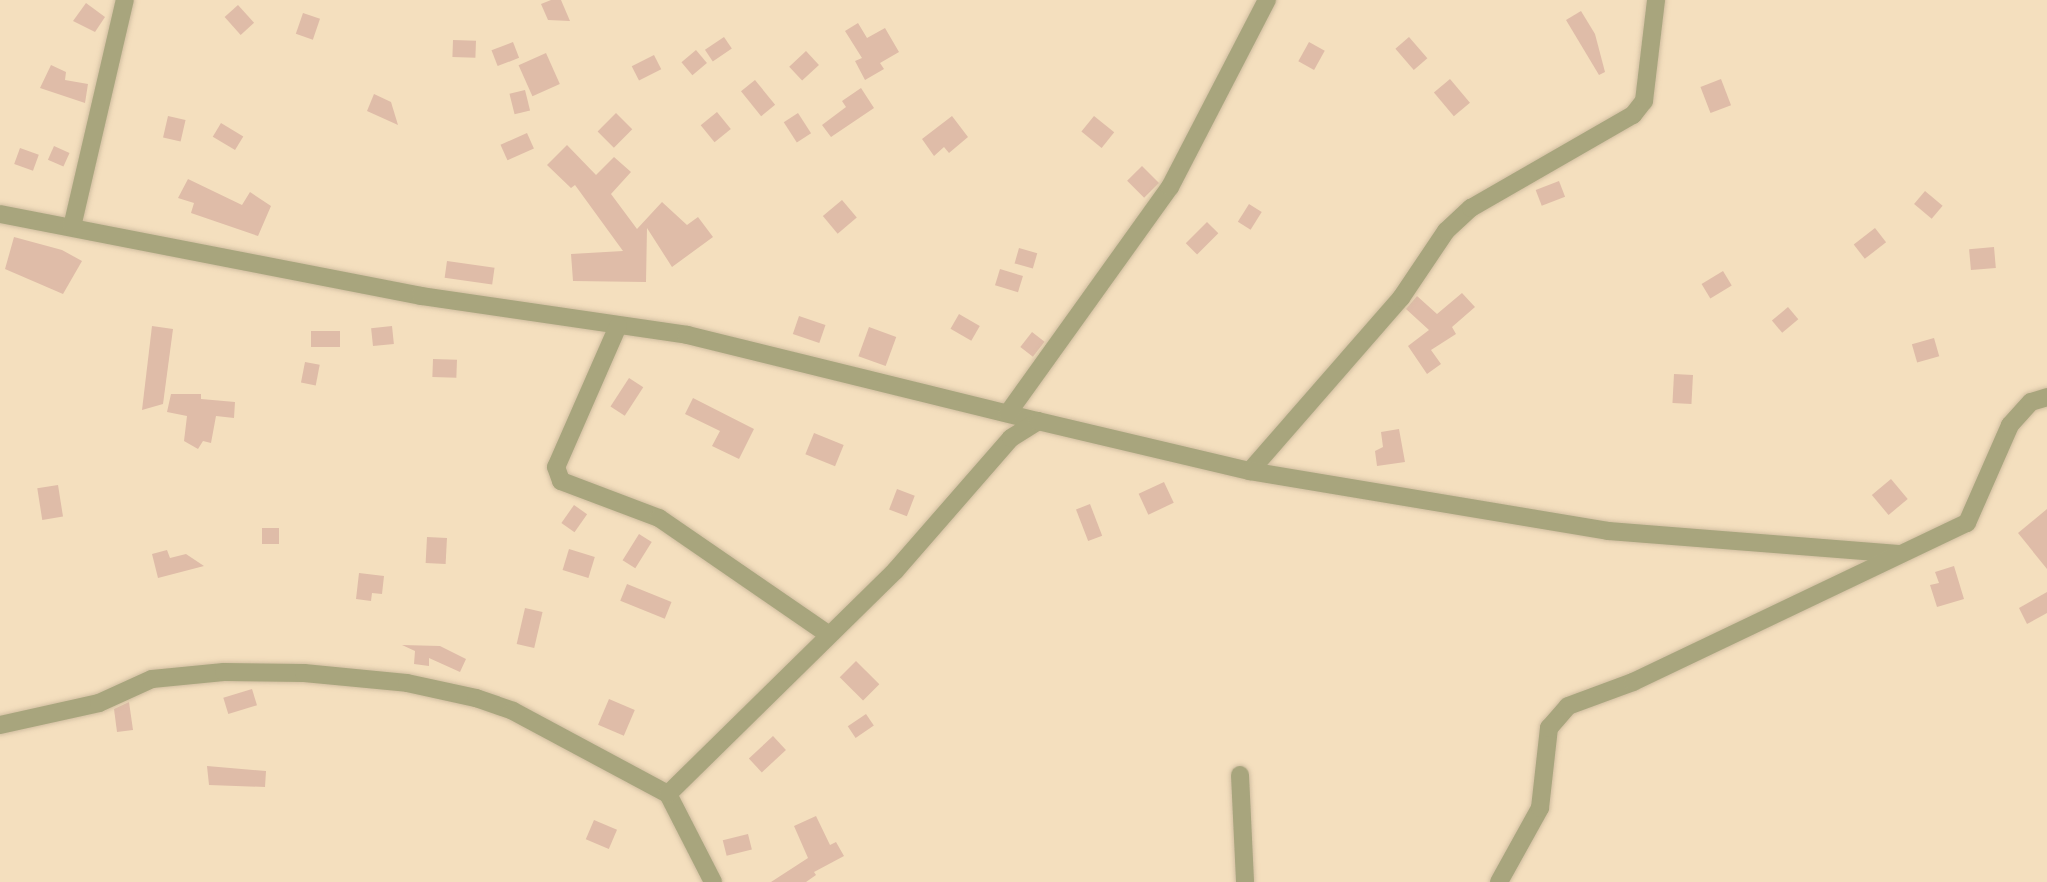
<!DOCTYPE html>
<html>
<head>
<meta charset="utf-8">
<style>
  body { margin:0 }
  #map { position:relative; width:2047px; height:882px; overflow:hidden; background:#f4dfbe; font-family:Jost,sans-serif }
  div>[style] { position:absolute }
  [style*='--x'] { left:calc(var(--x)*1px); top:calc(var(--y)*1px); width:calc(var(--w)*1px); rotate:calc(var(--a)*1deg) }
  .building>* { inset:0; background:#dfbca8; transform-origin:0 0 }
  .roads { filter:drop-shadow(0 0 2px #d1bea1) drop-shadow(0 0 2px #d1bea1) }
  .minor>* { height:18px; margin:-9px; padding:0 9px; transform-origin:9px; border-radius:9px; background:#a8a57d }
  span { translate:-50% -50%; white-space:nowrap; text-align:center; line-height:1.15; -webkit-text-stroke:5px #feedd3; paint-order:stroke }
</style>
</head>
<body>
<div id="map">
  <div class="building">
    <div style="clip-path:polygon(551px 0,561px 0,570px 21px,548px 20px,541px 4px)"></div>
    <div style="clip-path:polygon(86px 3px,105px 17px,95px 32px,73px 21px)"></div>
    <div style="left:238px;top:5px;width:24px;height:18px;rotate:48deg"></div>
    <div style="clip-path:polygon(1581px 11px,1595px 34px,1605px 72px,1599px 75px,1566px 20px)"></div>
    <div style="left:303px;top:13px;width:18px;height:22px;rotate:19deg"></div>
    <div style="clip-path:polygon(858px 23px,867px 38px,885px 28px,899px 52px,880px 63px,884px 69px,865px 80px,855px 61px,862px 58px,845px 31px)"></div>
    <div style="left:724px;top:37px;width:14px;height:23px;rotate:56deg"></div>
    <div style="left:1409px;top:37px;width:28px;height:18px;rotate:49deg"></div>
    <div style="left:453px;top:40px;width:23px;height:17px;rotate:2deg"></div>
    <div style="left:513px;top:42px;width:17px;height:23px;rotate:69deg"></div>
    <div style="left:1309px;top:42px;width:18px;height:22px;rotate:29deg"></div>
    <div style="left:696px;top:50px;width:17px;height:19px;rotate:50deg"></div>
    <div style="left:806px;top:51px;width:19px;height:23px;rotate:47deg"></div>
    <div style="left:546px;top:53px;width:34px;height:30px;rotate:66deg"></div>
    <div style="left:654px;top:55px;width:16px;height:25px;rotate:63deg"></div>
    <div style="clip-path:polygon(51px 65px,66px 72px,65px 80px,88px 84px,85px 103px,40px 88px)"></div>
    <div style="left:1450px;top:79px;width:31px;height:21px;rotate:50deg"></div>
    <div style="left:1721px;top:79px;width:28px;height:22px;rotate:69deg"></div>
    <div style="left:755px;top:80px;width:32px;height:18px;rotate:51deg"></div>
    <div style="clip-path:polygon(861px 88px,874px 108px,831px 137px,822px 125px,846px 107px,842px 101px)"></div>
    <div style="left:525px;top:90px;width:21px;height:16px;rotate:76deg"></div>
    <div style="clip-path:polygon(374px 94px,391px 102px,398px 125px,367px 111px)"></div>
    <div style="left:717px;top:112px;width:22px;height:21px;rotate:51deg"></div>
    <div style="left:616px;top:113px;width:23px;height:26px;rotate:45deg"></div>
    <div style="left:798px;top:113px;width:24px;height:17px;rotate:57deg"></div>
    <div style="left:168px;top:116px;width:18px;height:22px;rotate:13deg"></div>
    <div style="clip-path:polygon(952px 116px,968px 137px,949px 153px,944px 147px,934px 156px,922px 139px)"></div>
    <div style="left:1094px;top:116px;width:26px;height:20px;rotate:39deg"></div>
    <div style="left:221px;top:123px;width:26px;height:16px;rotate:31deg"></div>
    <div style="left:527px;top:133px;width:17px;height:29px;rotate:66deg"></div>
    <div style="clip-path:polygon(567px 145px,596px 175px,614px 157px,631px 172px,611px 194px,637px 229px,662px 202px,687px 225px,698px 217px,713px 237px,672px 267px,647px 228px,646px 282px,573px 281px,571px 254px,623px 251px,575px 185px,571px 188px,547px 165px)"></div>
    <div style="left:54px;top:146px;width:17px;height:15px;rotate:24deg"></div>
    <div style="left:20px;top:148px;width:20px;height:17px;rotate:20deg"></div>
    <div style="left:1142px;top:166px;width:24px;height:21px;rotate:45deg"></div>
    <div style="clip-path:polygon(188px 179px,242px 205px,250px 192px,271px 206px,258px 236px,191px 213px,194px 203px,178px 198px)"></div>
    <div style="left:1559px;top:181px;width:17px;height:25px;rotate:69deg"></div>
    <div style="left:1925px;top:191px;width:23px;height:17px;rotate:40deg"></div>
    <div style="left:842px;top:200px;width:23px;height:25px;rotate:50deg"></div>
    <div style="left:1249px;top:204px;width:15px;height:21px;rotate:32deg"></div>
    <div style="left:1207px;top:222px;width:16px;height:30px;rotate:45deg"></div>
    <div style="left:1875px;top:228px;width:18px;height:27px;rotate:52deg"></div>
    <div style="clip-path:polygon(14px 237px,62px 250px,82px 261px,63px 294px,5px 269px)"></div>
    <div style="left:1994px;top:247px;width:21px;height:25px;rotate:85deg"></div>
    <div style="left:1019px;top:248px;width:19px;height:16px;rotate:16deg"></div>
    <div style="left:447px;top:261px;width:48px;height:17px;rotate:8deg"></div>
    <div style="left:1000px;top:269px;width:24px;height:17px;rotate:17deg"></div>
    <div style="left:1723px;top:271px;width:17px;height:25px;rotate:59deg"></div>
    <div style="clip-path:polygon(1462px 293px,1475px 307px,1452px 327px,1456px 334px,1431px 350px,1441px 364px,1427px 374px,1408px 346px,1429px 330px,1406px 309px,1417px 296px,1437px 314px)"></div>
    <div style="left:1788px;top:307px;width:16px;height:21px;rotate:50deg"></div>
    <div style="left:959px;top:314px;width:24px;height:17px;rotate:30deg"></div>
    <div style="left:799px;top:316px;width:28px;height:19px;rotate:19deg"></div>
    <div style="clip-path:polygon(152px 326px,173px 329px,163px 404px,142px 410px)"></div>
    <div style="left:392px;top:326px;width:18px;height:21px;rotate:84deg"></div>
    <div style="left:869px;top:327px;width:29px;height:31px;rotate:20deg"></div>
    <div style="left:340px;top:331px;width:16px;height:29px;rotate:90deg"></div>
    <div style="left:1032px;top:332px;width:16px;height:19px;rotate:38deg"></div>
    <div style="left:1934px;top:338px;width:19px;height:23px;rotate:74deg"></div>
    <div style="left:433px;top:359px;width:24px;height:18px;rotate:2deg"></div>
    <div style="left:305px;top:362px;width:15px;height:21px;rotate:11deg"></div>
    <div style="left:1674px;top:374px;width:19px;height:29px;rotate:3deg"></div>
    <div style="left:629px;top:378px;width:17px;height:34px;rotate:33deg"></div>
    <div style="clip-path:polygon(171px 394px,201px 394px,201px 399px,235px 402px,234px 418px,216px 416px,211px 443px,203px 441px,198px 449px,184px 441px,187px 416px,167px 412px)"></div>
    <div style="clip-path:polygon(693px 398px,754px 429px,739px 459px,712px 446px,720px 431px,685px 414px)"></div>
    <div style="clip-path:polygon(1399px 429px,1405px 462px,1377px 466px,1375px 451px,1383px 447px,1381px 432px)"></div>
    <div style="left:814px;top:433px;width:32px;height:23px;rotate:22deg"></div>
    <div style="left:1891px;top:479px;width:26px;height:25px;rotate:50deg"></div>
    <div style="left:1164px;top:482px;width:23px;height:28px;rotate:65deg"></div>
    <div style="left:58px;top:485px;width:32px;height:21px;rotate:81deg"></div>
    <div style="left:897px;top:489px;width:19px;height:22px;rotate:21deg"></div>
    <div style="left:1090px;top:504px;width:34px;height:15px;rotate:69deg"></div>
    <div style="left:574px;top:505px;width:16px;height:22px;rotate:35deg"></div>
    <div style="clip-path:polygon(2047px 509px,2047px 569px,2018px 533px)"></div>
    <div style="left:262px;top:528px;width:17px;height:16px"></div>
    <div style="left:639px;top:534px;width:15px;height:31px;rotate:32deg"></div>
    <div style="left:427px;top:537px;width:20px;height:26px;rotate:3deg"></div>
    <div style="left:569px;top:549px;width:27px;height:22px;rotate:17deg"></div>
    <div style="clip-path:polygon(167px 550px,170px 558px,186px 554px,204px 566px,158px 578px,152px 554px)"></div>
    <div style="clip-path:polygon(1954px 566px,1964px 599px,1937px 607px,1930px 585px,1939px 583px,1935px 572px)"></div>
    <div style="clip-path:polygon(359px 573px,384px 576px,382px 594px,372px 593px,371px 601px,356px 599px)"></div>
    <div style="left:627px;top:584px;width:48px;height:18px;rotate:22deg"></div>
    <div style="clip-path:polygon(2047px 592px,2047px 613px,2027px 624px,2019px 608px)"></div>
    <div style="left:525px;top:608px;width:18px;height:37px;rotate:13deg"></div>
    <div style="clip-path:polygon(402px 645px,440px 646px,466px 659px,460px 672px,429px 658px,429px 666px,414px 664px,415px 651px)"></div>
    <div style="left:856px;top:661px;width:33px;height:23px;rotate:45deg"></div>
    <div style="left:252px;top:689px;width:17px;height:30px;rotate:73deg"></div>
    <div style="left:609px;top:699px;width:28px;height:28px;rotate:23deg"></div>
    <div style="clip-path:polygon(129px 702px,133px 730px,117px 732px,114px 709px)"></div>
    <div style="left:866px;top:714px;width:14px;height:22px;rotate:56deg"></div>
    <div style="left:773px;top:736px;width:19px;height:33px;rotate:47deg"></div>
    <div style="clip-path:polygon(207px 766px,266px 771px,265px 787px,209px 785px)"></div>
    <div style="clip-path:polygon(816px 816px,830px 845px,836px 842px,844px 856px,814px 872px,816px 875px,806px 882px,771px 882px,808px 858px,794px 826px)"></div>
    <div style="left:594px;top:820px;width:25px;height:21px;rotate:23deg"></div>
    <div style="left:748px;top:834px;width:16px;height:26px;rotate:76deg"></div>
  </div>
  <div class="roads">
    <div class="minor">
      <div style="--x:0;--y:214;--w:429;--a:11"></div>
      <div style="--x:421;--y:296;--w:269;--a:8.3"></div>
      <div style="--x:687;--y:335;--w:361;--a:13.8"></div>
      <div style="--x:72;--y:227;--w:233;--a:-76.9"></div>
      <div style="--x:618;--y:326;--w:154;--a:113.7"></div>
      <div style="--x:556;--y:467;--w:15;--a:70"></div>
      <div style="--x:561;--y:481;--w:105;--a:20.7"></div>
      <div style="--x:659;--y:518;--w:205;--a:34.5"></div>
      <div style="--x:1008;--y:413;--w:278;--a:-54.4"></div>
      <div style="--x:1170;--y:187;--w:211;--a:-62.6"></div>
      <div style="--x:1250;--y:471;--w:230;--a:-48.9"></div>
      <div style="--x:1401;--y:298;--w:81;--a:-56.1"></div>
      <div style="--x:1446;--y:231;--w:34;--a:-43"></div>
      <div style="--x:1471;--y:208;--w:187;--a:-29.9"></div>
      <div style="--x:1633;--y:115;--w:18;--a:-52"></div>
      <div style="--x:1644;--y:101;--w:102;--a:-83.2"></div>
      <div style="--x:0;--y:725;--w:101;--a:-12.5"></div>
      <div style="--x:99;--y:703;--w:58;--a:-24.4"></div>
      <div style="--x:152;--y:679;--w:72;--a:-5.6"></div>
      <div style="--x:224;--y:672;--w:80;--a:0.7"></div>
      <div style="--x:304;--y:673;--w:103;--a:5.5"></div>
      <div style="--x:407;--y:683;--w:71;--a:12.3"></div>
      <div style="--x:476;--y:698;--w:39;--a:19"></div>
      <div style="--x:513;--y:711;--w:176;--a:28.2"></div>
      <div style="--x:668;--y:794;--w:99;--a:62.9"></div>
      <div style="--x:1240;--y:775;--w:107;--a:87.3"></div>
      <div style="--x:668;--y:794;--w:318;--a:-44.5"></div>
      <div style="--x:895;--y:571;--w:176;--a:-48.9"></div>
      <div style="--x:1011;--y:438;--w:32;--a:-32"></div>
      <div style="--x:1038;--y:421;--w:218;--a:13.3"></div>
      <div style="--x:1250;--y:471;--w:363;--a:9.5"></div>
      <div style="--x:1608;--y:531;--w:292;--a:4.5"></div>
      <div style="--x:1499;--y:882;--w:85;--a:-61"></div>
      <div style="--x:1540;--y:808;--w:81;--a:-83.6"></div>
      <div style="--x:1549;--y:728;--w:29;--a:-49"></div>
      <div style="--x:1568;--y:706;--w:69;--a:-20.3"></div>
      <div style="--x:1633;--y:682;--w:370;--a:-25.5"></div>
      <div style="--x:1967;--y:523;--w:107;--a:-66.3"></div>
      <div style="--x:2010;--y:425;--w:31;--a:-48"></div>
      <div style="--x:2031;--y:402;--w:17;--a:-17"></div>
    </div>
  </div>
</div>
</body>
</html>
